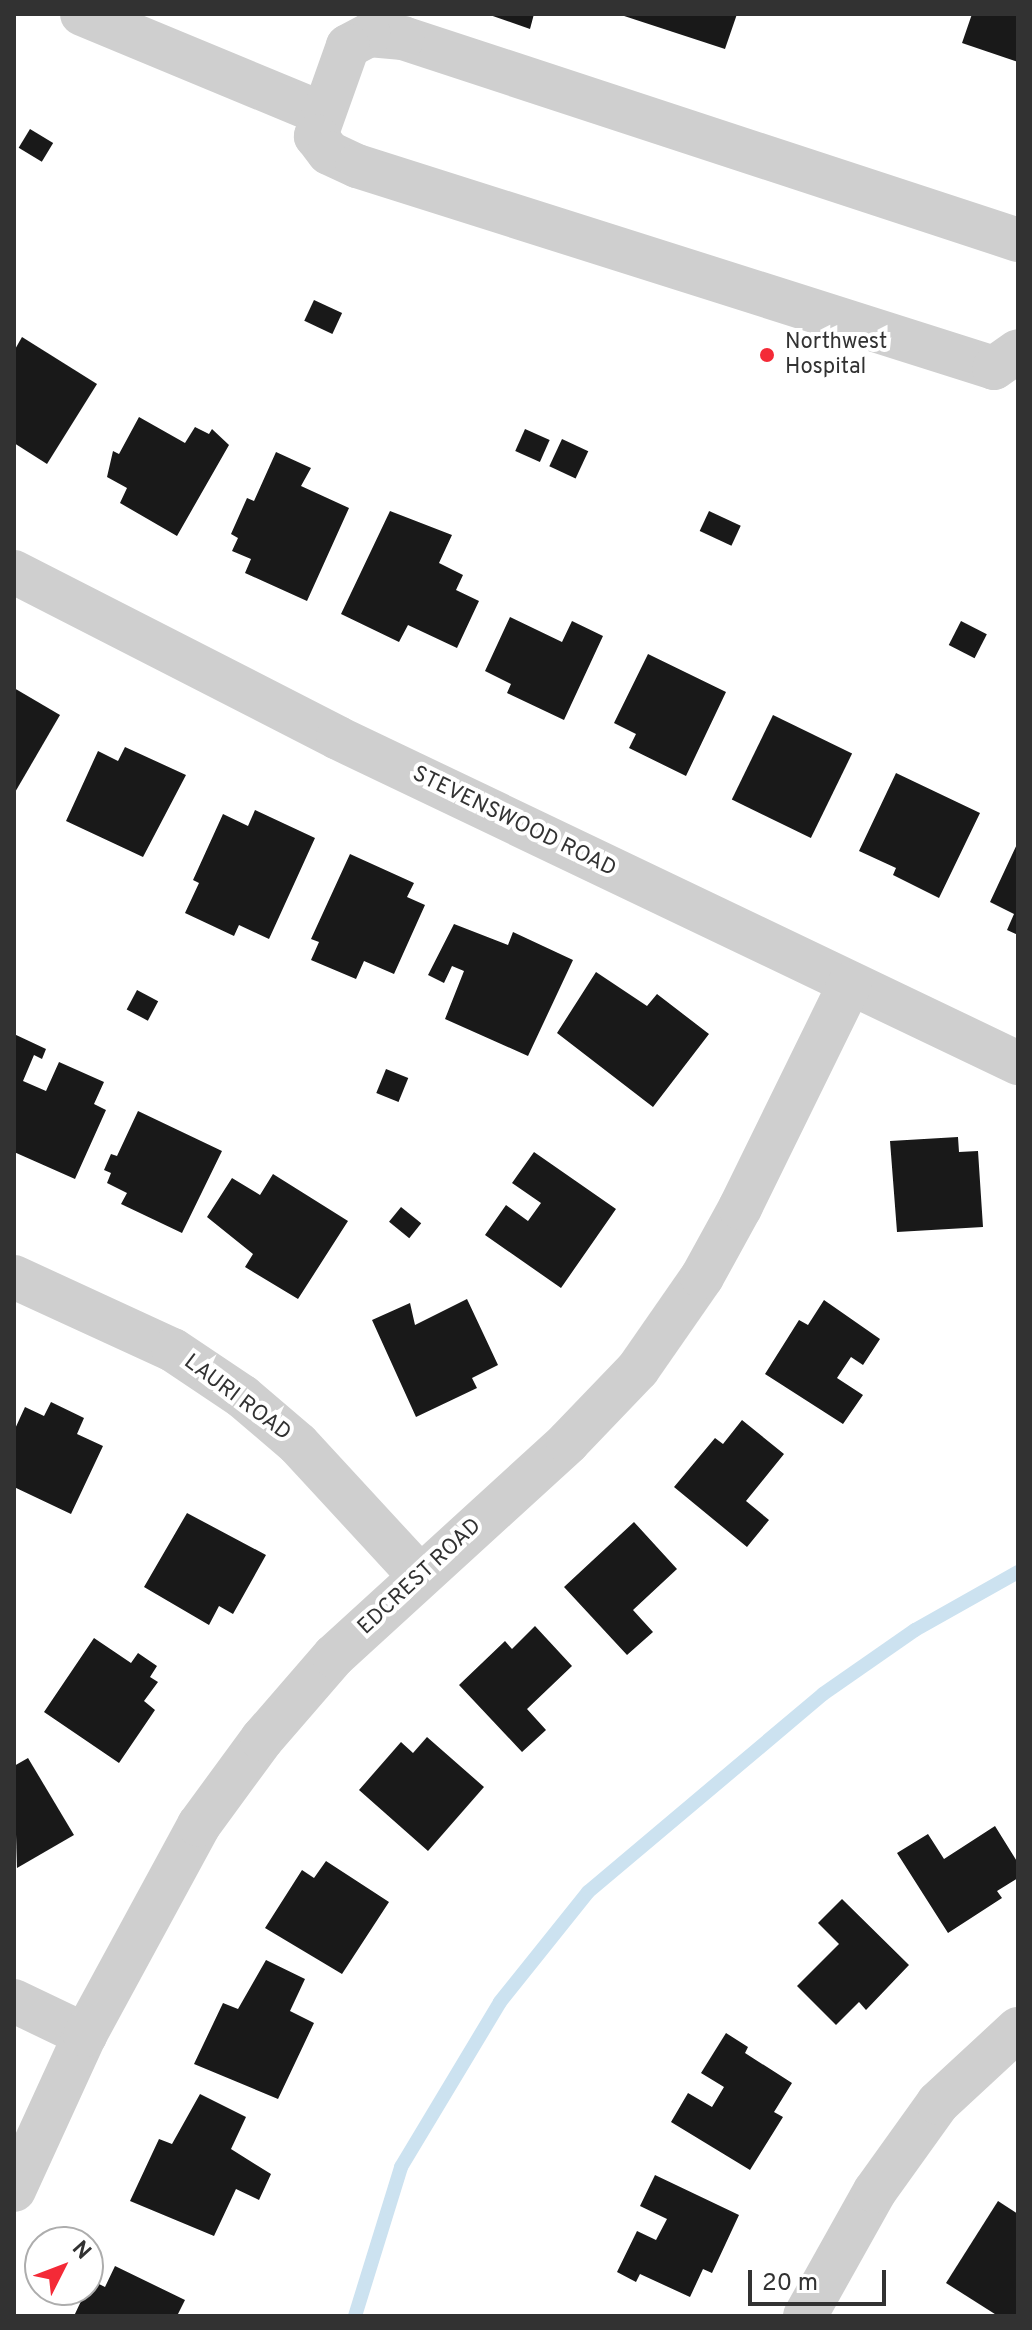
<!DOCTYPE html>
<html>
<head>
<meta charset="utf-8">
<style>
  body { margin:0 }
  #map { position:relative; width:1032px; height:2330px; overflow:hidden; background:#fff; font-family:Overpass,sans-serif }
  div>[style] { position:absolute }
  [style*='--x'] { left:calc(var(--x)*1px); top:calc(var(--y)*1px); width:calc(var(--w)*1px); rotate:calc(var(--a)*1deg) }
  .stream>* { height:14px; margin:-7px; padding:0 7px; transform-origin:7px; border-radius:7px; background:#cce2f0 }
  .building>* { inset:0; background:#191919; transform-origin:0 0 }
  .minor>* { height:44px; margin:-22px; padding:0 22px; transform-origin:22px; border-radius:22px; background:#cfcfcf }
  .dots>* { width:22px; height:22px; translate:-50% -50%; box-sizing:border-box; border:4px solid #fff; border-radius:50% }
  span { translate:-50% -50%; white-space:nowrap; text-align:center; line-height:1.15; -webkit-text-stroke:8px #fff; paint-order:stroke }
  .poi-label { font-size:22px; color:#323232 }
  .left { translate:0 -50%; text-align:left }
  .street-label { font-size:22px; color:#323232 }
  .frame { position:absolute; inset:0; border:16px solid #323232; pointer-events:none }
  .north { position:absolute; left:24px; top:2226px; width:80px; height:80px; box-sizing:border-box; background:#fff; border:2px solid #adadad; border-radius:50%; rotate:48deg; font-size:22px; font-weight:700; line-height:32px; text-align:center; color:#323232 }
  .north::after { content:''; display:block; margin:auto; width:28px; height:36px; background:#f42a37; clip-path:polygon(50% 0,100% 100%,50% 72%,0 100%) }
  .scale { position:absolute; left:748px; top:2270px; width:138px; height:36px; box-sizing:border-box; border:4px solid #323232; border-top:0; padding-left:10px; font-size:24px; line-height:28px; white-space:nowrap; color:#323232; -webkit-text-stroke:6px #fff; paint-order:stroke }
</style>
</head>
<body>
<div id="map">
  <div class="stream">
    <div style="--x:355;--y:2316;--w:156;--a:-72.8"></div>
    <div style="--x:401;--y:2167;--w:192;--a:-59"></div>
    <div style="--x:500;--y:2002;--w:141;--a:-51.3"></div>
    <div style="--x:588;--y:1892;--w:307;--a:-40.1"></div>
    <div style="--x:823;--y:1694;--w:112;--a:-34.8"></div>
    <div style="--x:915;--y:1630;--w:118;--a:-29.4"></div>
  </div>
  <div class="building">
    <div style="clip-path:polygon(487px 14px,534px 14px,530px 29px)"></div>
    <div style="clip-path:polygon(618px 14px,737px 14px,725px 49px)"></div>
    <div style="clip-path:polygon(972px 14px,1018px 14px,1018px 62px,962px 43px)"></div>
    <div style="left:30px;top:129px;width:27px;height:22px;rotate:31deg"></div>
    <div style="left:314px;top:300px;width:31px;height:23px;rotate:25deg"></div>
    <div style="clip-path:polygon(22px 337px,97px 384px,47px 464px,14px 443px,14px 351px)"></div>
    <div style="clip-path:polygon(139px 417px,185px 443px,195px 427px,209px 434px,212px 429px,229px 445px,177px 536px,120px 503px,127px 488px,107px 477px,113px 451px,119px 454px)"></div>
    <div style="left:525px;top:429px;width:27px;height:24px;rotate:24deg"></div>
    <div style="left:562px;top:439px;width:29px;height:30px;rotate:25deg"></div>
    <div style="clip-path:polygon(276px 452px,311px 468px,301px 486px,349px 508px,307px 601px,245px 573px,251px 559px,232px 551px,238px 538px,231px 534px,247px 498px,254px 501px)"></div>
    <div style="clip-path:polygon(390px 511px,452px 535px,439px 563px,463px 575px,456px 590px,479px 601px,457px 648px,408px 625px,399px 642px,341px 614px)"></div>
    <div style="left:709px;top:511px;width:35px;height:22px;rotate:25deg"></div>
    <div style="clip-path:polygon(510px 617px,562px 642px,572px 621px,603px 636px,564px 720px,507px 693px,511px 684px,485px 671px)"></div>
    <div style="left:961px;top:621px;width:29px;height:27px;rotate:27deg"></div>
    <div style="clip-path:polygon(648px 654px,726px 692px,686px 776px,629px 748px,636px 734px,614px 723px)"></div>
    <div style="clip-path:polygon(14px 688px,60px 715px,14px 794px)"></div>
    <div style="left:773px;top:715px;width:88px;height:94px;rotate:26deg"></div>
    <div style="clip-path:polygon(125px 747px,186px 775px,143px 857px,66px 821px,98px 751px,118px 761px)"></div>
    <div style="clip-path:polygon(896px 773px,980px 813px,939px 898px,893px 875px,896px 868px,859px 851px)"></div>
    <div style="clip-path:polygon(255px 810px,315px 838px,269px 939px,239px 925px,234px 936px,185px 913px,199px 883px,193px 880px,223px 814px,248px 826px)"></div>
    <div style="clip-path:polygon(1018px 842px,1018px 935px,1007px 930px,1014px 914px,990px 902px)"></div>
    <div style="clip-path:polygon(350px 854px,414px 883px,407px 897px,425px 905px,394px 974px,364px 961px,356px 979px,311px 960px,319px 942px,311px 939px)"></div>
    <div style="clip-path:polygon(454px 924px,508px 945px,513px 932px,573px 960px,528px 1056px,445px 1019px,464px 971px,452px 966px,444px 983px,428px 975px)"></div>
    <div style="clip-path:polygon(596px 972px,647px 1006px,657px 994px,709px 1034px,653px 1107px,557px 1033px)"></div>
    <div style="left:137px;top:990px;width:24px;height:22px;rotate:28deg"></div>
    <div style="clip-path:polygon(14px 1034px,46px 1049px,42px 1059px,34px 1055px,23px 1081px,46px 1091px,59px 1062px,104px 1082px,94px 1104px,106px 1110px,75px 1179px,14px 1152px)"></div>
    <div style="left:386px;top:1069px;width:24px;height:26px;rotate:22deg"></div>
    <div style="clip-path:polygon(138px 1111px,222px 1151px,182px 1233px,121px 1204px,127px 1193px,107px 1183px,111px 1173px,104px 1170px,111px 1154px,117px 1156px)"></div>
    <div style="clip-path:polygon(958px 1137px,959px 1152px,978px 1151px,983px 1227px,897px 1232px,890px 1141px)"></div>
    <div style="clip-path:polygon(534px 1152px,616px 1209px,561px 1288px,485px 1235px,506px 1205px,528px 1221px,541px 1203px,512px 1183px)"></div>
    <div style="clip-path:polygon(273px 1174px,348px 1221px,298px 1299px,245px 1267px,253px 1254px,207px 1217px,232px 1178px,260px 1195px)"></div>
    <div style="left:401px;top:1207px;width:26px;height:19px;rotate:39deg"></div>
    <div style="clip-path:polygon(467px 1299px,498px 1365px,472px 1378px,477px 1388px,416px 1417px,372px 1320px,410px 1303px,415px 1325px)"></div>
    <div style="clip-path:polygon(824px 1300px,880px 1339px,863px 1365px,851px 1357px,837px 1378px,863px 1395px,843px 1424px,765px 1374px,799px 1320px,808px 1325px)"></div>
    <div style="clip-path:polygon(51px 1402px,84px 1418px,77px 1434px,103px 1446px,71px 1514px,14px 1487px,14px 1431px,25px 1407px,44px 1416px)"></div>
    <div style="clip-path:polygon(742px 1420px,784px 1454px,746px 1501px,769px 1520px,747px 1547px,674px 1487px,715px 1438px,723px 1444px)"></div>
    <div style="clip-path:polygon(187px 1513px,266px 1555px,233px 1614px,219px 1606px,209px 1625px,144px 1587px)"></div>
    <div style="clip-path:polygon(634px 1522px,677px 1569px,633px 1610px,653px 1632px,627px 1655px,564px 1587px)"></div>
    <div style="clip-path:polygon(535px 1626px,572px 1666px,527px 1709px,546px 1730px,522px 1752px,459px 1685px,505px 1641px,512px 1649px)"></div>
    <div style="clip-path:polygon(94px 1638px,131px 1663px,138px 1653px,157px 1666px,150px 1677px,158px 1682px,144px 1701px,155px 1710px,119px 1763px,44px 1712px)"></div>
    <div style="clip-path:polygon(427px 1737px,484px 1787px,428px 1851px,359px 1790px,401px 1742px,413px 1753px)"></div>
    <div style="clip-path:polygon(28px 1758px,74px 1835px,17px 1868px,14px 1766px)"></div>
    <div style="clip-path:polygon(995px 1826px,1018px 1863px,1018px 1878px,997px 1891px,1002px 1898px,948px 1933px,897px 1853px,928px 1834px,944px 1859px)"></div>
    <div style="clip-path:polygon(326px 1861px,389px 1902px,342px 1974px,265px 1928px,302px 1870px,314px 1878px)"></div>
    <div style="clip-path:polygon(842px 1899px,909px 1965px,866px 2010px,859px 2002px,836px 2025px,797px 1986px,839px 1944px,818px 1923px)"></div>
    <div style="clip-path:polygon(266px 1960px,305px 1979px,290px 2011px,314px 2023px,278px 2099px,194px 2064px,223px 2003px,238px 2009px)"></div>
    <div style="clip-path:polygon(726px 2033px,748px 2047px,745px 2053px,792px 2083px,774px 2112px,783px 2117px,750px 2170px,671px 2122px,688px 2093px,712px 2107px,724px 2087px,701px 2073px)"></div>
    <div style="clip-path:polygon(200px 2094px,246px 2117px,231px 2149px,271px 2174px,259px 2200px,236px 2189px,214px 2236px,130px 2201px,159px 2139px,172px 2144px)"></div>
    <div style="clip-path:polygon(655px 2175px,739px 2215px,712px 2273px,703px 2269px,690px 2297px,640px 2274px,636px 2282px,617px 2272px,637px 2231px,656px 2240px,667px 2219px,640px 2206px)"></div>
    <div style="clip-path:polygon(998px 2201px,1018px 2214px,1018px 2316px,998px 2316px,946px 2283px)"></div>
    <div style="clip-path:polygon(115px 2266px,185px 2300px,177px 2316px,74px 2316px,91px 2280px,105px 2287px)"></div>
  </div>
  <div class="minor">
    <div style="--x:82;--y:14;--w:259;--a:22.5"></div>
    <div style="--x:1018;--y:240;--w:647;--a:-161.82"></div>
    <div style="--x:403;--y:38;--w:34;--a:-175"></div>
    <div style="--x:369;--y:35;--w:24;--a:152"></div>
    <div style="--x:348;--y:46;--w:96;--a:109.6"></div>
    <div style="--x:316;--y:136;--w:21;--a:53"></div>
    <div style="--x:329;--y:153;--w:31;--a:25"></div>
    <div style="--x:357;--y:166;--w:668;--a:17.59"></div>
    <div style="--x:994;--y:368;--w:29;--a:-35"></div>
    <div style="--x:14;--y:572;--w:364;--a:27.1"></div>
    <div style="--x:338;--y:738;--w:754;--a:25.55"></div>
    <div style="--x:14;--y:1277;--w:175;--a:24.7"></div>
    <div style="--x:173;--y:1350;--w:84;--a:33.9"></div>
    <div style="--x:243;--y:1397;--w:72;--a:40.5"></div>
    <div style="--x:298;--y:1444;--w:180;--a:47.3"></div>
    <div style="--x:14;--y:2001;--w:79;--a:25.6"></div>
    <div style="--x:14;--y:2190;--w:170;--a:-65.4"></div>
    <div style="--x:85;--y:2035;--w:239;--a:-61.5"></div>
    <div style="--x:199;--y:1825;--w:107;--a:-53.8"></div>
    <div style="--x:262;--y:1739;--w:110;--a:-49.1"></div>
    <div style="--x:334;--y:1656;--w:317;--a:-42.4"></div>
    <div style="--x:568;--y:1442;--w:101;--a:-46.2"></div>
    <div style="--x:638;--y:1369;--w:112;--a:-55.2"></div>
    <div style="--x:702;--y:1277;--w:79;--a:-61.2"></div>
    <div style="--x:740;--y:1208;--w:250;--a:-63.9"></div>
    <div style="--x:805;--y:2316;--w:143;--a:-60.8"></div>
    <div style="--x:875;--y:2191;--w:108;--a:-54.4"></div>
    <div style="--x:938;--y:2103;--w:109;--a:-42.8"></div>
  </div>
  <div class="dots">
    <div style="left:767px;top:355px;background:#f42a37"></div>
  </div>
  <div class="poi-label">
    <span class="left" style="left:785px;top:355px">Northwest<br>Hospital</span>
  </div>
  <div class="street-label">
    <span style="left:514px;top:822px;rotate:26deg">STEVENSWOOD ROAD</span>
    <span style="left:237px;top:1398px;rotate:37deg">LAURI ROAD</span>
    <span style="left:420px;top:1577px;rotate:-43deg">EDCREST ROAD</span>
  </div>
  <div class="frame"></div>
  <div class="north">N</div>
  <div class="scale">20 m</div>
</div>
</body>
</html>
